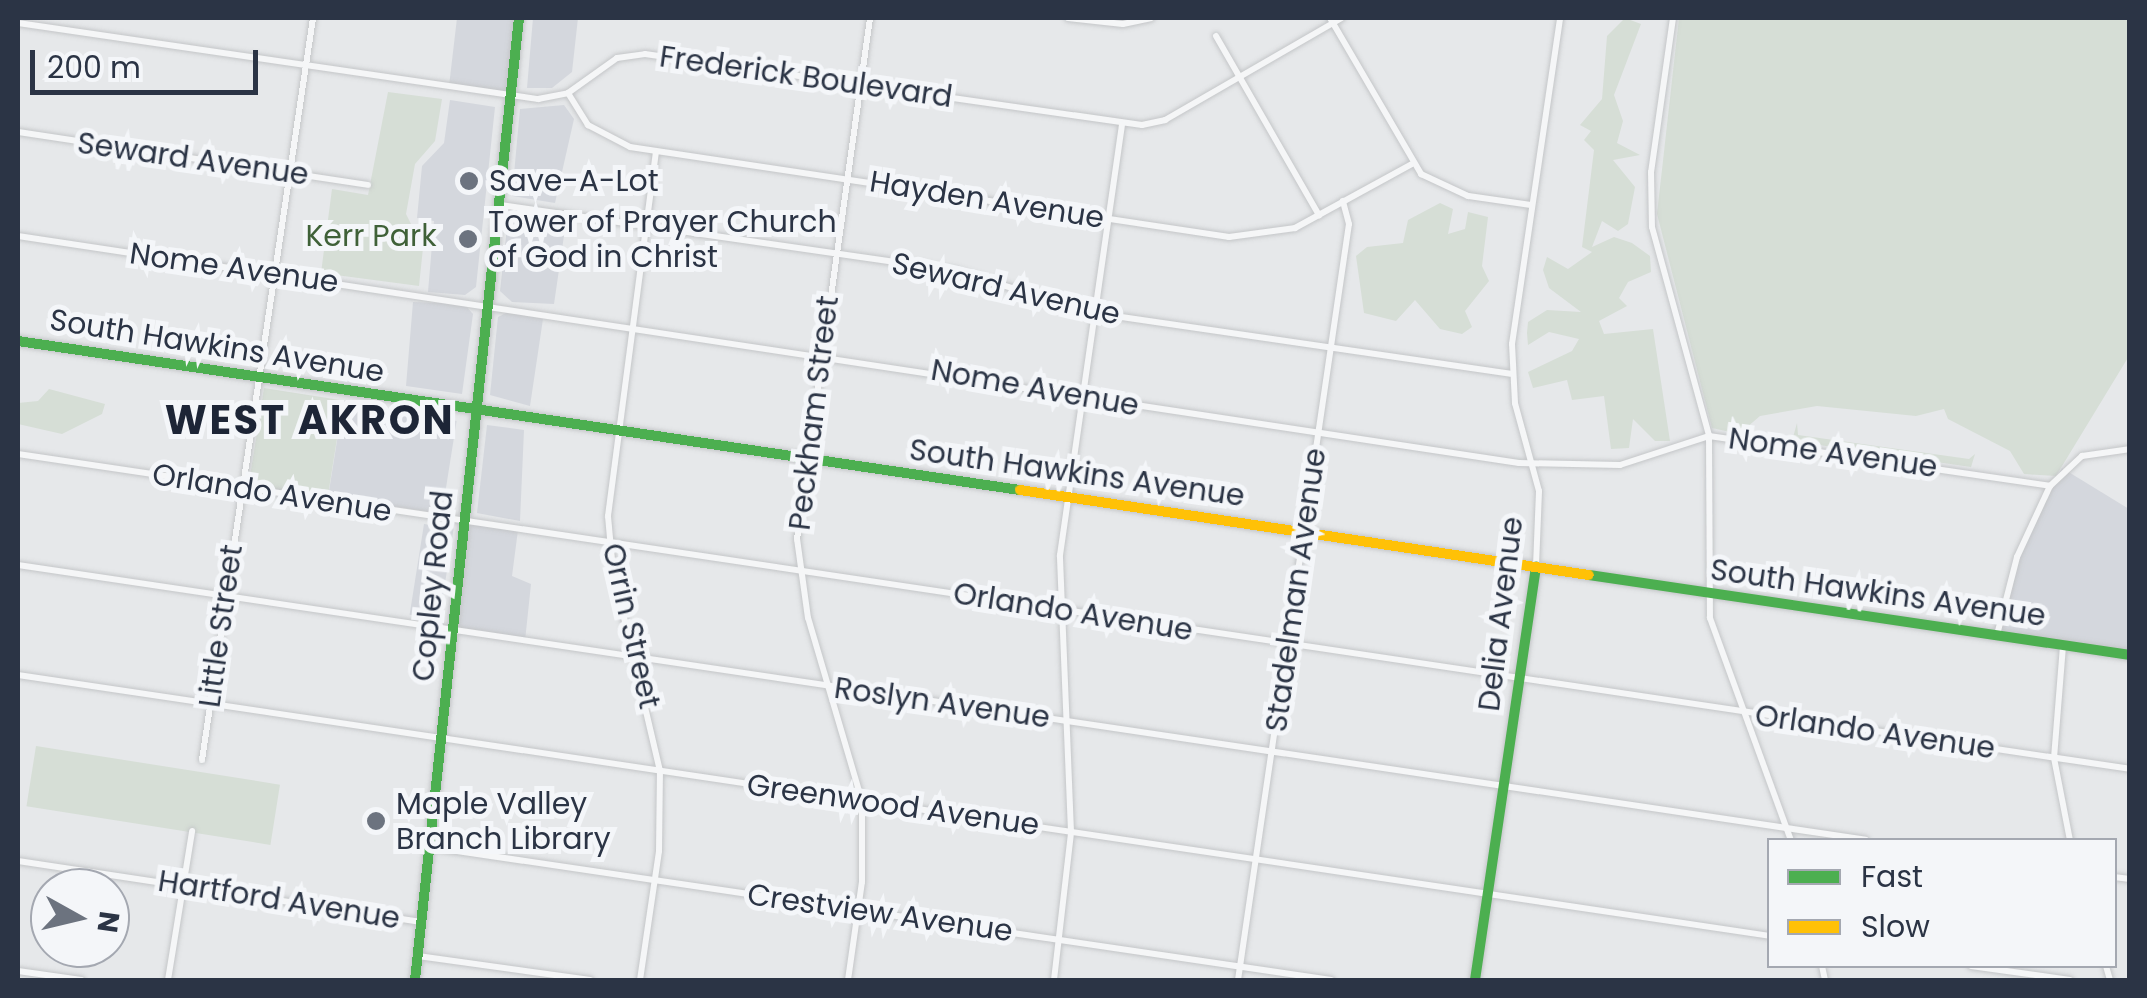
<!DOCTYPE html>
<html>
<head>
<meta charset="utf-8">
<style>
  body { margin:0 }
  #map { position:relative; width:2147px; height:998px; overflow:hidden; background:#e6e8ea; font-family:Poppins,sans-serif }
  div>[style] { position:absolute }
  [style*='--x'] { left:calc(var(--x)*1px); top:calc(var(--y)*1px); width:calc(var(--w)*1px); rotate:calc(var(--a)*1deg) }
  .built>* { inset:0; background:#d4d7dd; transform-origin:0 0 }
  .green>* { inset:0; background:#d6ded6; transform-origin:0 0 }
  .roads { filter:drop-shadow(0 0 2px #c4c6c8) drop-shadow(0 0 2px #c4c6c8) }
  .street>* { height:6px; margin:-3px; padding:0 3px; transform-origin:3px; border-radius:3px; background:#f5f6f7 }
  .fast>* { height:10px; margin:-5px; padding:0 5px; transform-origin:5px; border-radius:5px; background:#4caf50 }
  .slow>* { height:10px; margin:-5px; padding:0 5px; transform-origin:5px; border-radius:5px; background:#ffc107 }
  .dots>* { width:28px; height:28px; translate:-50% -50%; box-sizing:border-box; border:5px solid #f4f6f9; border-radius:50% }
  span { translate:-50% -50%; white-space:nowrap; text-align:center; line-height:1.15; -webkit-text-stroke:10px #f4f6f9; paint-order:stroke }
  .street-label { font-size:30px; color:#2b3445 }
  .poi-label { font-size:30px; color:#2b3445 }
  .left { translate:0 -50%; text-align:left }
  .park-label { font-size:30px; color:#3f6138 }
  .district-label { font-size:40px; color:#1d2536; font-weight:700; letter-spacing:2.5px }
  .frame { position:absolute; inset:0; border:20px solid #2b3445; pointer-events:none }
  .legend { position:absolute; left:1767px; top:838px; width:350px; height:130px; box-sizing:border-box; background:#f4f6f9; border:2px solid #a4a8b1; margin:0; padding:12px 18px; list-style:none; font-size:30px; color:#2b3445 }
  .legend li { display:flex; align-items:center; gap:20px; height:50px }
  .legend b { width:50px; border:2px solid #a4a8b1 }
  .north { position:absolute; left:30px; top:868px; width:100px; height:100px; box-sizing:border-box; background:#f4f6f9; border:2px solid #a4a8b1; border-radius:50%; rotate:98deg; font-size:28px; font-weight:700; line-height:40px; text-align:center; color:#2b3445 }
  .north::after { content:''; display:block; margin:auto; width:35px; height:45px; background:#6c737f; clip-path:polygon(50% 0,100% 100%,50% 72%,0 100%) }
  .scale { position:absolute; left:30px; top:50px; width:228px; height:45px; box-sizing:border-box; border:5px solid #2b3445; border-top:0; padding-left:12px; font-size:30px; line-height:35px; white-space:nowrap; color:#2b3445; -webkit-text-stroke:8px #f4f6f9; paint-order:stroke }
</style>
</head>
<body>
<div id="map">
  <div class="built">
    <div style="clip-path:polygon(457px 18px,519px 18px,512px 95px,449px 86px)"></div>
    <div style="clip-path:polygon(533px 18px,578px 18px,572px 72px,552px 88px,527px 88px)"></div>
    <div style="clip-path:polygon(450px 100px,495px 107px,476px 287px,465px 295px,428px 292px,434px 221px,417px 218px,422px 166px,444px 143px)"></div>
    <div style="clip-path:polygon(564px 105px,574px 119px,555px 203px,512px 196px,520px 109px)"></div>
    <div style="clip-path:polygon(520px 210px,566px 222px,554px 304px,512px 302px,500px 291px,508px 218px)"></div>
    <div style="clip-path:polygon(413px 302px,464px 304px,473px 314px,462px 394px,406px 386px)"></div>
    <div style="clip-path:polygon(510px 311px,543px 319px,530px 406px,490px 395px,498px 317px)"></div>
    <div style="left:343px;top:403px;width:115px;height:94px;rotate:9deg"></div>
    <div style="clip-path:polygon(487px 425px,524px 430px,520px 521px,477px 513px)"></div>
    <div style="clip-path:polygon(2062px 468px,2129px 509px,2129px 655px,1997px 635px,2011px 574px)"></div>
    <div style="clip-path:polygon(465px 522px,518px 530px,512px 576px,531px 584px,525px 641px,454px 630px)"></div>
    <div style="left:424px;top:524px;width:30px;height:92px;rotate:9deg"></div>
  </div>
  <div class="green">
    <div style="clip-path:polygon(1625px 18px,1641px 24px,1614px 95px,1623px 121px,1617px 143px,1640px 155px,1613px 160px,1635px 187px,1628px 224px,1618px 231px,1602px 221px,1592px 247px,1614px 237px,1632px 243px,1650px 256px,1651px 272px,1628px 282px,1619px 298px,1627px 306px,1599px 321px,1604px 334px,1653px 329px,1670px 441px,1655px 441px,1633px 419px,1629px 448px,1611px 449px,1604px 396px,1572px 400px,1567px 380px,1533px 388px,1528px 372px,1572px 351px,1579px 339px,1549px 332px,1528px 345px,1527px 333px,1528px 322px,1547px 310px,1581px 312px,1549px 288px,1543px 270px,1547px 257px,1568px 269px,1592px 252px,1582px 247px,1594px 150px,1584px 140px,1591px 131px,1580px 125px,1602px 99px,1607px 36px)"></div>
    <div style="clip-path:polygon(1679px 18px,2129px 18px,2129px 356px,2056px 476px,2024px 474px,2010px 451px,1948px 419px,1944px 409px,1916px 416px,1817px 406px,1760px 416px,1739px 434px,1712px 428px,1657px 214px)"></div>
    <div style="clip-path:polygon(388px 92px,442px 99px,435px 141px,415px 164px,406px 214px,423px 248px,419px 286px,321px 273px,332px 189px,368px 195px)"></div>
    <div style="clip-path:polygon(1440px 203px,1453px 209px,1448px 234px,1465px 229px,1468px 212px,1488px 217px,1482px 266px,1489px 281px,1465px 311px,1472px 327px,1462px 334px,1440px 329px,1415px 300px,1396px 321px,1364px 313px,1356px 256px,1367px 247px,1403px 243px,1408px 220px)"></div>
    <div style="left:264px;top:388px;width:80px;height:99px;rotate:9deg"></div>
    <div style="clip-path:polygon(49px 389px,105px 404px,102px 414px,62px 434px,18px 424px,18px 403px,38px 401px)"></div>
    <div style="clip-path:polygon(1797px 423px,1798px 435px,1969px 459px,1975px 454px,1971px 467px,1792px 441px)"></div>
    <div style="left:36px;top:746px;width:247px;height:61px;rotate:9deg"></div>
  </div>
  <div class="roads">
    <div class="street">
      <div style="--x:1068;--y:18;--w:55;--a:6.2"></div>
      <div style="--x:1123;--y:24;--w:29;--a:-12"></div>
      <div style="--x:1330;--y:18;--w:181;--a:59.7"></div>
      <div style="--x:1421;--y:174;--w:52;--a:25.1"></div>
      <div style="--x:1468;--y:196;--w:64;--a:8.1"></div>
      <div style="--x:1673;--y:18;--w:156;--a:98.1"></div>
      <div style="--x:1651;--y:172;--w:55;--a:89"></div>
      <div style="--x:1652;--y:227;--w:217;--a:74.7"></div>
      <div style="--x:1709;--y:436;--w:182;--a:89.7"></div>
      <div style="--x:1710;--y:618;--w:236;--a:70"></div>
      <div style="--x:18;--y:23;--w:526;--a:8.32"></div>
      <div style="--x:538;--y:99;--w:31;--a:-11"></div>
      <div style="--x:568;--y:93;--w:60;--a:-35.5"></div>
      <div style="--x:617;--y:58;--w:28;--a:-8"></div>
      <div style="--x:645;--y:54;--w:502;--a:8.13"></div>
      <div style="--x:1142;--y:125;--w:24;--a:-12"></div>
      <div style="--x:1165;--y:120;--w:204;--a:-30"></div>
      <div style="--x:1216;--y:36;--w:207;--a:60.1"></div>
      <div style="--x:568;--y:93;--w:38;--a:58"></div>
      <div style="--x:588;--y:125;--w:47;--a:27.6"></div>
      <div style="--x:630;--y:147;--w:606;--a:8.54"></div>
      <div style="--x:1229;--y:237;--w:67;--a:-7.8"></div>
      <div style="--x:1295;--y:228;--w:133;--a:-28.7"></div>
      <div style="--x:18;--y:132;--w:354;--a:8.6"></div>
      <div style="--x:500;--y:205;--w:461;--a:8.2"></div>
      <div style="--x:956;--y:271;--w:144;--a:16.9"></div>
      <div style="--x:1094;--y:313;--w:421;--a:8.3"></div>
      <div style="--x:18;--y:236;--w:1518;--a:8.6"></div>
      <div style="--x:1519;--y:463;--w:101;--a:1.1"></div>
      <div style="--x:1620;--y:465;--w:94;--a:-18"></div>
      <div style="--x:1709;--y:436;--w:345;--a:8.3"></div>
      <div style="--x:18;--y:454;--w:2135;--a:8.48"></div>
      <div style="--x:18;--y:565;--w:1868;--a:8.46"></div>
      <div style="--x:1536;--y:566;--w:75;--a:-87.7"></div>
      <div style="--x:1539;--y:491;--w:91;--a:-105.3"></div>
      <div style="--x:1515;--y:403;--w:59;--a:-92.9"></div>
      <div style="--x:1512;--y:344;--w:330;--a:-81.6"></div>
      <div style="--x:1997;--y:635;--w:81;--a:-75.6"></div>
      <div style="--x:2017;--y:557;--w:78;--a:-65.1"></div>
      <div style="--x:2050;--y:486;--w:44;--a:-43.2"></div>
      <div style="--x:2082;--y:456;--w:49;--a:-8.3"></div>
      <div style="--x:2063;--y:646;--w:112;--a:94.6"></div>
      <div style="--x:2054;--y:758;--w:84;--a:79"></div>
      <div style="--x:18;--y:675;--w:1771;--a:8.47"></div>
      <div style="--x:202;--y:760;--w:750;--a:-81.49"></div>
      <div style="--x:430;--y:847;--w:911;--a:8.4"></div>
      <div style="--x:18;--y:861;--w:408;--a:8.6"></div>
      <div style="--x:2114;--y:877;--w:16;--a:7"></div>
      <div style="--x:418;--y:956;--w:174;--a:7.9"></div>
      <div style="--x:1822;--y:966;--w:14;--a:78"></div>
      <div style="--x:1971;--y:966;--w:100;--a:8"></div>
      <div style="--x:2106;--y:966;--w:15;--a:74"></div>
      <div style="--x:18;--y:971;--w:64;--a:8.1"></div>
      <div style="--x:168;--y:980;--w:151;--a:-80.8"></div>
      <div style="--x:640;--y:980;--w:130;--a:-81.6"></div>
      <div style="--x:659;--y:851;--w:80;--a:-89.3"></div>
      <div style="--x:660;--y:771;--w:205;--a:-103.2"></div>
      <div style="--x:613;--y:571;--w:55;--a:-95.2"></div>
      <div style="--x:608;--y:516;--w:366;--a:-82.5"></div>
      <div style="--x:848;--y:980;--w:99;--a:-81.9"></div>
      <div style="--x:862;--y:882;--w:81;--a:-90"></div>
      <div style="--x:862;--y:801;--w:191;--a:-106.4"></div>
      <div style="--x:808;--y:618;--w:80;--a:-97.9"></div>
      <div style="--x:797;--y:539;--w:526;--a:-82.02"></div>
      <div style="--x:1054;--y:980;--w:149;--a:-83.4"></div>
      <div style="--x:1071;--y:832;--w:277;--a:-92.3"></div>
      <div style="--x:1060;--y:555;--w:435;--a:-81.8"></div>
      <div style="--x:1238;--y:980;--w:764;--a:-81.65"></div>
      <div style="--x:1349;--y:224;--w:24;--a:-105"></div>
    </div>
    <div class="fast">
      <div style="--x:18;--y:341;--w:1013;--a:8.46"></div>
      <div style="--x:1589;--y:575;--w:547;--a:8.41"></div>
      <div style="--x:415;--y:980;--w:968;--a:-83.83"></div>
      <div style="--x:1475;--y:980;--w:418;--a:-81.6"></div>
    </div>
    <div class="slow">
      <div style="--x:1020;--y:490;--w:575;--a:8.5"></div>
    </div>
  </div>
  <div class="dots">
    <div style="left:469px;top:181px;background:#6c737f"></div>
    <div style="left:468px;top:239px;background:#6c737f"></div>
    <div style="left:376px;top:821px;background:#6c737f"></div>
  </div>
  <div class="street-label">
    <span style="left:806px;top:77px;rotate:8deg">Frederick Boulevard</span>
    <span style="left:193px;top:159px;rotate:8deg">Seward Avenue</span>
    <span style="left:987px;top:200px;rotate:9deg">Hayden Avenue</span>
    <span style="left:234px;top:268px;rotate:8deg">Nome Avenue</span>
    <span style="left:1006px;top:289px;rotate:13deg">Seward Avenue</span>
    <span style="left:217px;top:346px;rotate:9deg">South Hawkins Avenue</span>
    <span style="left:1035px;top:388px;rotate:10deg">Nome Avenue</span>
    <span style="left:814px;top:413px;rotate:-83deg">Peckham Street</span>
    <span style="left:1833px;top:453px;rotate:8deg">Nome Avenue</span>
    <span style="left:1077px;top:473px;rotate:8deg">South Hawkins Avenue</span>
    <span style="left:272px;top:493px;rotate:9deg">Orlando Avenue</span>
    <span style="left:433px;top:586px;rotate:-84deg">Copley Road</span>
    <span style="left:1296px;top:590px;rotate:-82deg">Stadelman Avenue</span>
    <span style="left:1878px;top:593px;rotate:8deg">South Hawkins Avenue</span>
    <span style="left:1073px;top:612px;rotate:9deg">Orlando Avenue</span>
    <span style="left:1501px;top:614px;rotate:-83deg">Delia Avenue</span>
    <span style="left:221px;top:626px;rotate:-82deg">Little Street</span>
    <span style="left:631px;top:626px;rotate:77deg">Orrin Street</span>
    <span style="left:942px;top:703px;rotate:8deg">Roslyn Avenue</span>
    <span style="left:1875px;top:732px;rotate:8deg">Orlando Avenue</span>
    <span style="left:893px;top:805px;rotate:8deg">Greenwood Avenue</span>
    <span style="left:279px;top:900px;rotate:9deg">Hartford Avenue</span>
    <span style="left:880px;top:913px;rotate:8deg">Crestview Avenue</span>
  </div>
  <div class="poi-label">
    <span class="left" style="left:489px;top:181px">Save-A-Lot</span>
    <span class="left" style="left:488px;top:239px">Tower of Prayer Church<br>of God in Christ</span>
    <span class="left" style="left:396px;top:821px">Maple Valley<br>Branch Library</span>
  </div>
  <div class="park-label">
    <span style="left:371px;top:236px">Kerr Park</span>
  </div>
  <div class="district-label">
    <span style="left:310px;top:420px">WEST AKRON</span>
  </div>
  <div class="frame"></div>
  <ul class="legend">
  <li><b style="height:12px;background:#4caf50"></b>Fast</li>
  <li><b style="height:12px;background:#ffc107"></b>Slow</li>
  </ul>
  <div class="north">N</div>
  <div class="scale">200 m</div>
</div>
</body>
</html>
